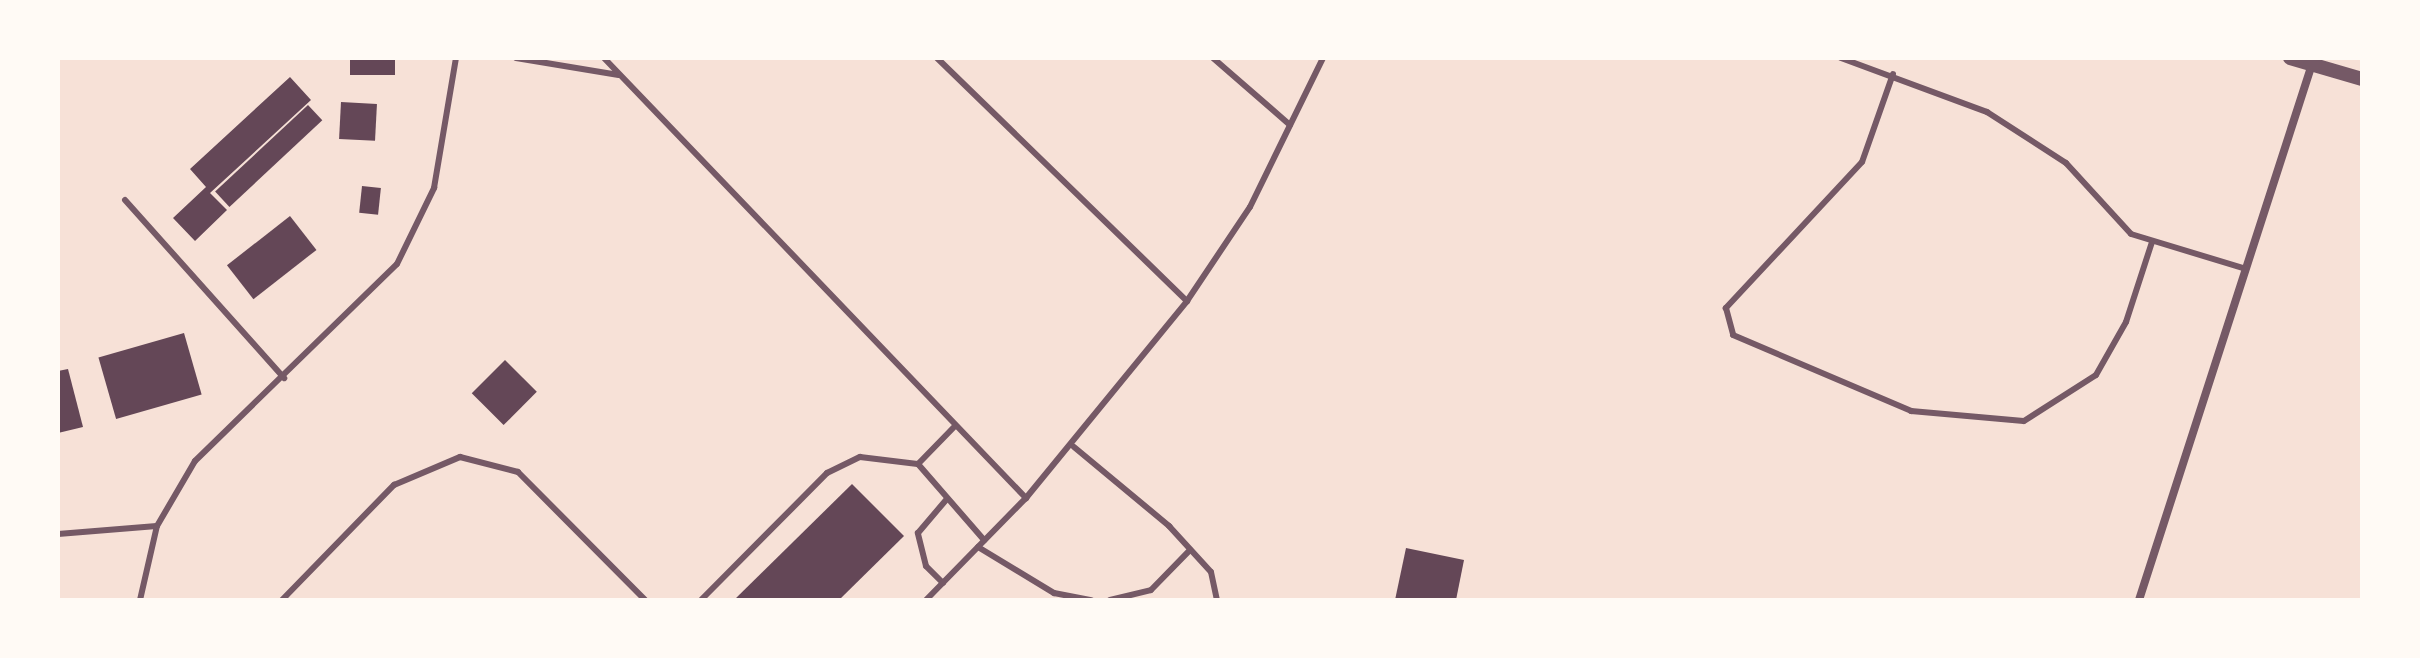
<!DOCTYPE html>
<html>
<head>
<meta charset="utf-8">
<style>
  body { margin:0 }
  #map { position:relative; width:2420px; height:658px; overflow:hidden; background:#f7e1d7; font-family:"Source Sans 3",sans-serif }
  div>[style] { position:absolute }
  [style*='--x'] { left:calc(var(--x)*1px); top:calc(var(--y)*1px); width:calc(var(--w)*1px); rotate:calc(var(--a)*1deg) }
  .building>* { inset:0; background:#644757; transform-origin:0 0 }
  .service>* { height:6px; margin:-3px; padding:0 3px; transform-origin:3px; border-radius:3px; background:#755966 }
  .minor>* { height:8px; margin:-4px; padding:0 4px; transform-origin:4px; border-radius:4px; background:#755966 }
  .tertiary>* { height:14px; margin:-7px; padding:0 7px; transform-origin:7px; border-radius:7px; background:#755966 }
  span { translate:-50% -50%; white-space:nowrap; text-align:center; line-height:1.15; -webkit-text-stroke:6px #fffaf5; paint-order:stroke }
  .frame { position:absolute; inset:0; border:60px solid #fffaf5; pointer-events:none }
</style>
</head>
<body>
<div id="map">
  <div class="building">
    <div style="left:350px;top:58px;width:45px;height:17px"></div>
    <div style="clip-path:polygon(290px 77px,311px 100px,210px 193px,227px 210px,195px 241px,173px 218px,206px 187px,190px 169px)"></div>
    <div style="left:341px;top:102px;width:36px;height:37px;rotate:3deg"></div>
    <div style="left:308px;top:105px;width:21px;height:127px;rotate:47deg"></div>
    <div style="left:362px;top:186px;width:19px;height:27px;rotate:6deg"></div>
    <div style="left:290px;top:216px;width:43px;height:80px;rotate:52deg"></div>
    <div style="left:184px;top:333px;width:64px;height:89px;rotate:74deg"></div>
    <div style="left:505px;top:360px;width:45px;height:47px;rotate:45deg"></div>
    <div style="clip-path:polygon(68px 369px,83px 427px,58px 433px,58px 371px)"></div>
    <div style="clip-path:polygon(852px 484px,904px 536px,839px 600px,734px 600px)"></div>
    <div style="clip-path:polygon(1406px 548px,1464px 560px,1456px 600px,1395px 600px)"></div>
  </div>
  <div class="service">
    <div style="--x:516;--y:58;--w:104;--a:9.4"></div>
    <div style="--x:604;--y:58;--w:610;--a:46.2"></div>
    <div style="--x:1026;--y:498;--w:254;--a:-50.7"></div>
    <div style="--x:1187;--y:301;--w:113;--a:-56.2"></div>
    <div style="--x:1250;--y:207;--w:166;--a:-63.9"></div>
    <div style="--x:937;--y:58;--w:349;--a:44.2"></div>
    <div style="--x:1213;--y:58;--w:102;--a:41"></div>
    <div style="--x:1841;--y:58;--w:156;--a:20.3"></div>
    <div style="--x:1987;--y:112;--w:94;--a:32.8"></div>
    <div style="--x:2066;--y:163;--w:96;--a:47.5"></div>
    <div style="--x:2131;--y:234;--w:120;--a:16.9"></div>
    <div style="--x:1893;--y:74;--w:93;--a:109.4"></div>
    <div style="--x:1862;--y:162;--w:200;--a:133"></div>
    <div style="--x:1726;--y:308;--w:28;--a:75"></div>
    <div style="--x:1733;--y:335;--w:194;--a:23.1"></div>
    <div style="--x:1911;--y:411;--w:113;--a:5.1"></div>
    <div style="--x:2024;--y:421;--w:85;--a:-32.6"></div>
    <div style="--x:2096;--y:375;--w:61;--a:-60.5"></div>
    <div style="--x:2126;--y:322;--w:84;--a:-72"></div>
    <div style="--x:125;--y:200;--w:239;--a:48.2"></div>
    <div style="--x:955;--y:426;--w:53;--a:134.2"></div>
    <div style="--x:918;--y:464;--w:101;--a:49"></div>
    <div style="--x:1074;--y:447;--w:124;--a:39.7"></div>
    <div style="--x:1169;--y:526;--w:62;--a:47.6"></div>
    <div style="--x:1211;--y:572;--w:29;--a:78"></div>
    <div style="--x:58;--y:534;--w:99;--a:-4.6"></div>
    <div style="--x:978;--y:547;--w:89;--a:31.2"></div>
    <div style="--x:1054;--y:593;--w:38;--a:11"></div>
    <div style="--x:943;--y:583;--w:24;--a:-135"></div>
    <div style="--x:926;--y:566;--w:34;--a:-104"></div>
    <div style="--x:918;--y:533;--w:43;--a:-49.7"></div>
    <div style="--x:140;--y:600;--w:76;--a:-77.1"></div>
    <div style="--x:157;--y:526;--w:75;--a:-59.7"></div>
    <div style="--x:195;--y:461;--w:282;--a:-44.3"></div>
    <div style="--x:397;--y:264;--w:85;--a:-64"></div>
    <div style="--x:434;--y:188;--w:132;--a:-80.4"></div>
    <div style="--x:282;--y:600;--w:161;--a:-45.8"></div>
    <div style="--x:394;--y:485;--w:72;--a:-23"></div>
    <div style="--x:460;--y:457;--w:60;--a:14.5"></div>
    <div style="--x:518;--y:472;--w:180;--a:45.2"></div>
    <div style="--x:701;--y:600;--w:179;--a:-45.2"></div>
    <div style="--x:827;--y:473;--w:37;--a:-26"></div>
    <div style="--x:860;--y:457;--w:58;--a:6.9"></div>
    <div style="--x:926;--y:600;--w:143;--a:-45.6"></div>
    <div style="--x:1110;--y:600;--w:42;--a:-13.7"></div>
    <div style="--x:1151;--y:590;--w:56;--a:-45.7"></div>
  </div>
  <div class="minor">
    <div style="--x:2139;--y:600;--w:563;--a:-72.11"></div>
  </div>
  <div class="tertiary">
    <div style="--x:2290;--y:58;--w:75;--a:16.3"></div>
  </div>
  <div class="frame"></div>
</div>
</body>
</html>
